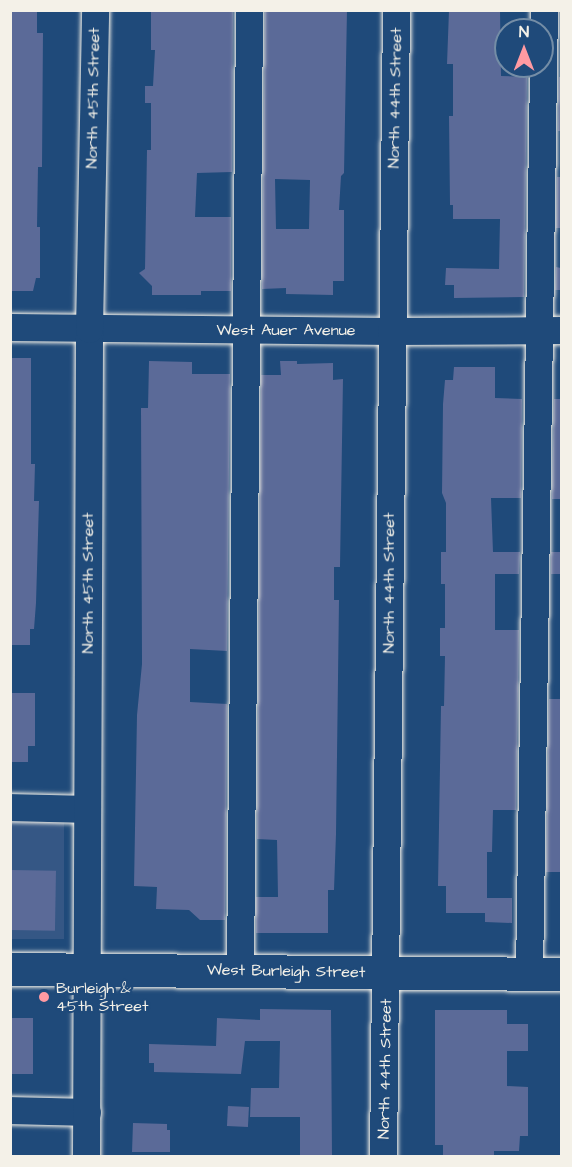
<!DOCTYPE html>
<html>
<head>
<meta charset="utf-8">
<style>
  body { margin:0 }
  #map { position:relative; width:572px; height:1167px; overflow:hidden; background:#1f4a7a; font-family:"Architects Daughter",sans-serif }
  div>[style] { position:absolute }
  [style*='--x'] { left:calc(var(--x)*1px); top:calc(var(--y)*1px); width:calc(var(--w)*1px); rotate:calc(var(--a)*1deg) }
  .built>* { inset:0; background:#355785; transform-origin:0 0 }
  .building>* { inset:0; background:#5b6a98; transform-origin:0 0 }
  .roads { filter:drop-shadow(0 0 2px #f4f1e8) drop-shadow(0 0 2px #f4f1e8) }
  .minor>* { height:27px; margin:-13.5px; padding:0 13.5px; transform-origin:13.5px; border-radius:13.5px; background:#1f4a7a }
  .major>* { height:33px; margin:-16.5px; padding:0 16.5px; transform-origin:16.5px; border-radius:16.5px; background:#1f4a7a }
  .dots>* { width:16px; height:16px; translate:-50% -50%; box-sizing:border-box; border:3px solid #1f4a7a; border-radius:50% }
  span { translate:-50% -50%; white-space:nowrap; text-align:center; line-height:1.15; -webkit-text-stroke:4.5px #1f4a7a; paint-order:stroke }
  .street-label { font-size:16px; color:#f4f1e8 }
  .poi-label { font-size:16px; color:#f4f1e8 }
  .left { translate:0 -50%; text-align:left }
  .frame { position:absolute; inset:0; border:12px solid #f4f1e8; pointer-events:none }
  .north { position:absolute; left:494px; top:18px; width:60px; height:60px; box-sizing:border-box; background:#1f4a7a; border:2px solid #748da6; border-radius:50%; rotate:0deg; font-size:16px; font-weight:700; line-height:24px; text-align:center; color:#f4f1e8 }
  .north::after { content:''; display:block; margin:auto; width:21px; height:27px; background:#ff9aa2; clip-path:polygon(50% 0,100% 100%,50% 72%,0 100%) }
</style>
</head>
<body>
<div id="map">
  <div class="built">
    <div style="left:10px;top:805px;width:54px;height:134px"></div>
  </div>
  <div class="building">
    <div style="clip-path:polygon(10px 10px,37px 10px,37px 33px,43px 33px,42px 167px,38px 167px,37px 227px,40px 227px,40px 278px,36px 278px,33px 291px,10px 291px)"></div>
    <div style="clip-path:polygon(151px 10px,233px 10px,232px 172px,197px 173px,195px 217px,231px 217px,231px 291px,201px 291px,201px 295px,152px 295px,152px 286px,139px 273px,145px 269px,147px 150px,151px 150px,151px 103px,145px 103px,145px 86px,153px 86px,155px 50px,151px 50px)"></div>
    <div style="clip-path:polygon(evenodd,265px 10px,347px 10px,344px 173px,341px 176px,339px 210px,344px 210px,344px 281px,333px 281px,333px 295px,286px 294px,286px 288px,262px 289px,265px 10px,275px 179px,310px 180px,309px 229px,276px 229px,275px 179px)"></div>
    <div style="clip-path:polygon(449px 10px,500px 10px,501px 76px,527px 77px,524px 297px,454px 298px,454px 285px,445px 285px,446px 268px,499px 269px,500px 219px,453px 219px,453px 205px,450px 205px,449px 116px,453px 116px,453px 64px,447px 64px)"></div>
    <div style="clip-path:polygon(559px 77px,561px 77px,561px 131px,558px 131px)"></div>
    <div style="clip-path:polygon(557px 177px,561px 177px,561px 228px,556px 228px)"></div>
    <div style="clip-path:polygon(556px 267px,561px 268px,561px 290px,555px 290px)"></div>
    <div style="clip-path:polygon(10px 358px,31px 358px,31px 464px,35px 464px,34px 501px,39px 501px,36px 603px,34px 629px,30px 629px,30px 645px,10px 645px)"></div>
    <div style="clip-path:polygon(149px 361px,192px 362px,192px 374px,230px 374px,227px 651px,190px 649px,190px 702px,227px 704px,225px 920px,200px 920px,189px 910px,156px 909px,157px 887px,134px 886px,137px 715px,142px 664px,141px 408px,148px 408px)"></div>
    <div style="clip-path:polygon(280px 361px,297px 361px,297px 364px,333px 363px,333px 380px,343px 379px,340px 567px,334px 567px,334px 600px,339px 600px,336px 834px,334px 890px,328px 890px,328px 933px,256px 933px,256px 897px,278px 897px,277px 840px,257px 839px,261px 375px,281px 375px)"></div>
    <div style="clip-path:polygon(454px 367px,495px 367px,495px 398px,522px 399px,521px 498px,491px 498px,493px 552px,520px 552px,519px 574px,495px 574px,495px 630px,519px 630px,516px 810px,493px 810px,492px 852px,487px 852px,487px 898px,512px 898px,512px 923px,485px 922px,485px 913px,446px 913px,446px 886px,438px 886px,441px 706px,444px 706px,445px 656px,440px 656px,440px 628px,445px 628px,445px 584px,441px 584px,441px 552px,446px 552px,446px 503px,442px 493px,443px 404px,445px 380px,453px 380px)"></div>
    <div style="clip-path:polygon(554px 399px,561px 399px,561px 499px,552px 499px)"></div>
    <div style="left:551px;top:552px;width:10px;height:22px"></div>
    <div style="clip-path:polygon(10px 693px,35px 693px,35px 746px,28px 746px,28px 762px,10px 762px)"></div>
    <div style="clip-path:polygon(549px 699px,561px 699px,561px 872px,546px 872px)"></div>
    <div style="left:10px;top:870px;width:46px;height:60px;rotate:1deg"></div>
    <div style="clip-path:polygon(260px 1009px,331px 1010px,332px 1156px,300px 1156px,300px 1117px,250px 1117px,251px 1088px,279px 1088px,280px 1041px,245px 1041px,241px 1074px,154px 1072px,154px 1063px,149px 1063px,149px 1044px,216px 1046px,217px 1018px,260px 1020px)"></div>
    <div style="clip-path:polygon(435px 1010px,507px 1010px,507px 1024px,528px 1024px,528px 1051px,507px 1051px,507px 1086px,528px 1087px,528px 1136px,520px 1136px,519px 1151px,494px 1151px,494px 1156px,443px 1156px,443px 1145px,435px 1145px)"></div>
    <div style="left:10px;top:1018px;width:23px;height:56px"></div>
    <div style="left:228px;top:1106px;width:21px;height:20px;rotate:3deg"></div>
    <div style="clip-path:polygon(133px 1123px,167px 1124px,167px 1130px,170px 1130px,170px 1152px,132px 1152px)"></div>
  </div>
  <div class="roads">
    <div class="minor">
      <div style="--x:10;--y:327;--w:381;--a:0.6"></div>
      <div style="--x:391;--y:331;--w:171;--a:-0.3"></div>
      <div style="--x:10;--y:807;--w:77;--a:1.5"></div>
      <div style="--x:240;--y:971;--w:961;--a:-89.46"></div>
      <div style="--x:529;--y:973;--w:963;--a:-89.11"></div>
      <div style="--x:10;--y:1110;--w:77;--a:1.5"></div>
      <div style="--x:86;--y:1156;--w:827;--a:-89.79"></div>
      <div style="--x:89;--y:329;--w:319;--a:-88.9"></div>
      <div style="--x:383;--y:1156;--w:1146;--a:-89.35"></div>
    </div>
    <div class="major">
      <div style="--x:10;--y:969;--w:552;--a:0.52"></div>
    </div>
  </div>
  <div class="dots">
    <div style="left:44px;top:997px;background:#ff9aa2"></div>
  </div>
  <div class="street-label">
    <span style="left:93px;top:98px;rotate:-89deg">North 45th Street</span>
    <span style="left:395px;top:98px;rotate:-89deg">North 44th Street</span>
    <span style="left:286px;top:330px">West Auer Avenue</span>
    <span style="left:88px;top:583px;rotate:-90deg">North 45th Street</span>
    <span style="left:389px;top:583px;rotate:-90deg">North 44th Street</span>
    <span style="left:286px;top:971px;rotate:1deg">West Burleigh Street</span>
    <span style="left:385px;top:1069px;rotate:-89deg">North 44th Street</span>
  </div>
  <div class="poi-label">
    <span class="left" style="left:56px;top:997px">Burleigh &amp;<br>45th Street</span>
  </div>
  <div class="frame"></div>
  <div class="north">N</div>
</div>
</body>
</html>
